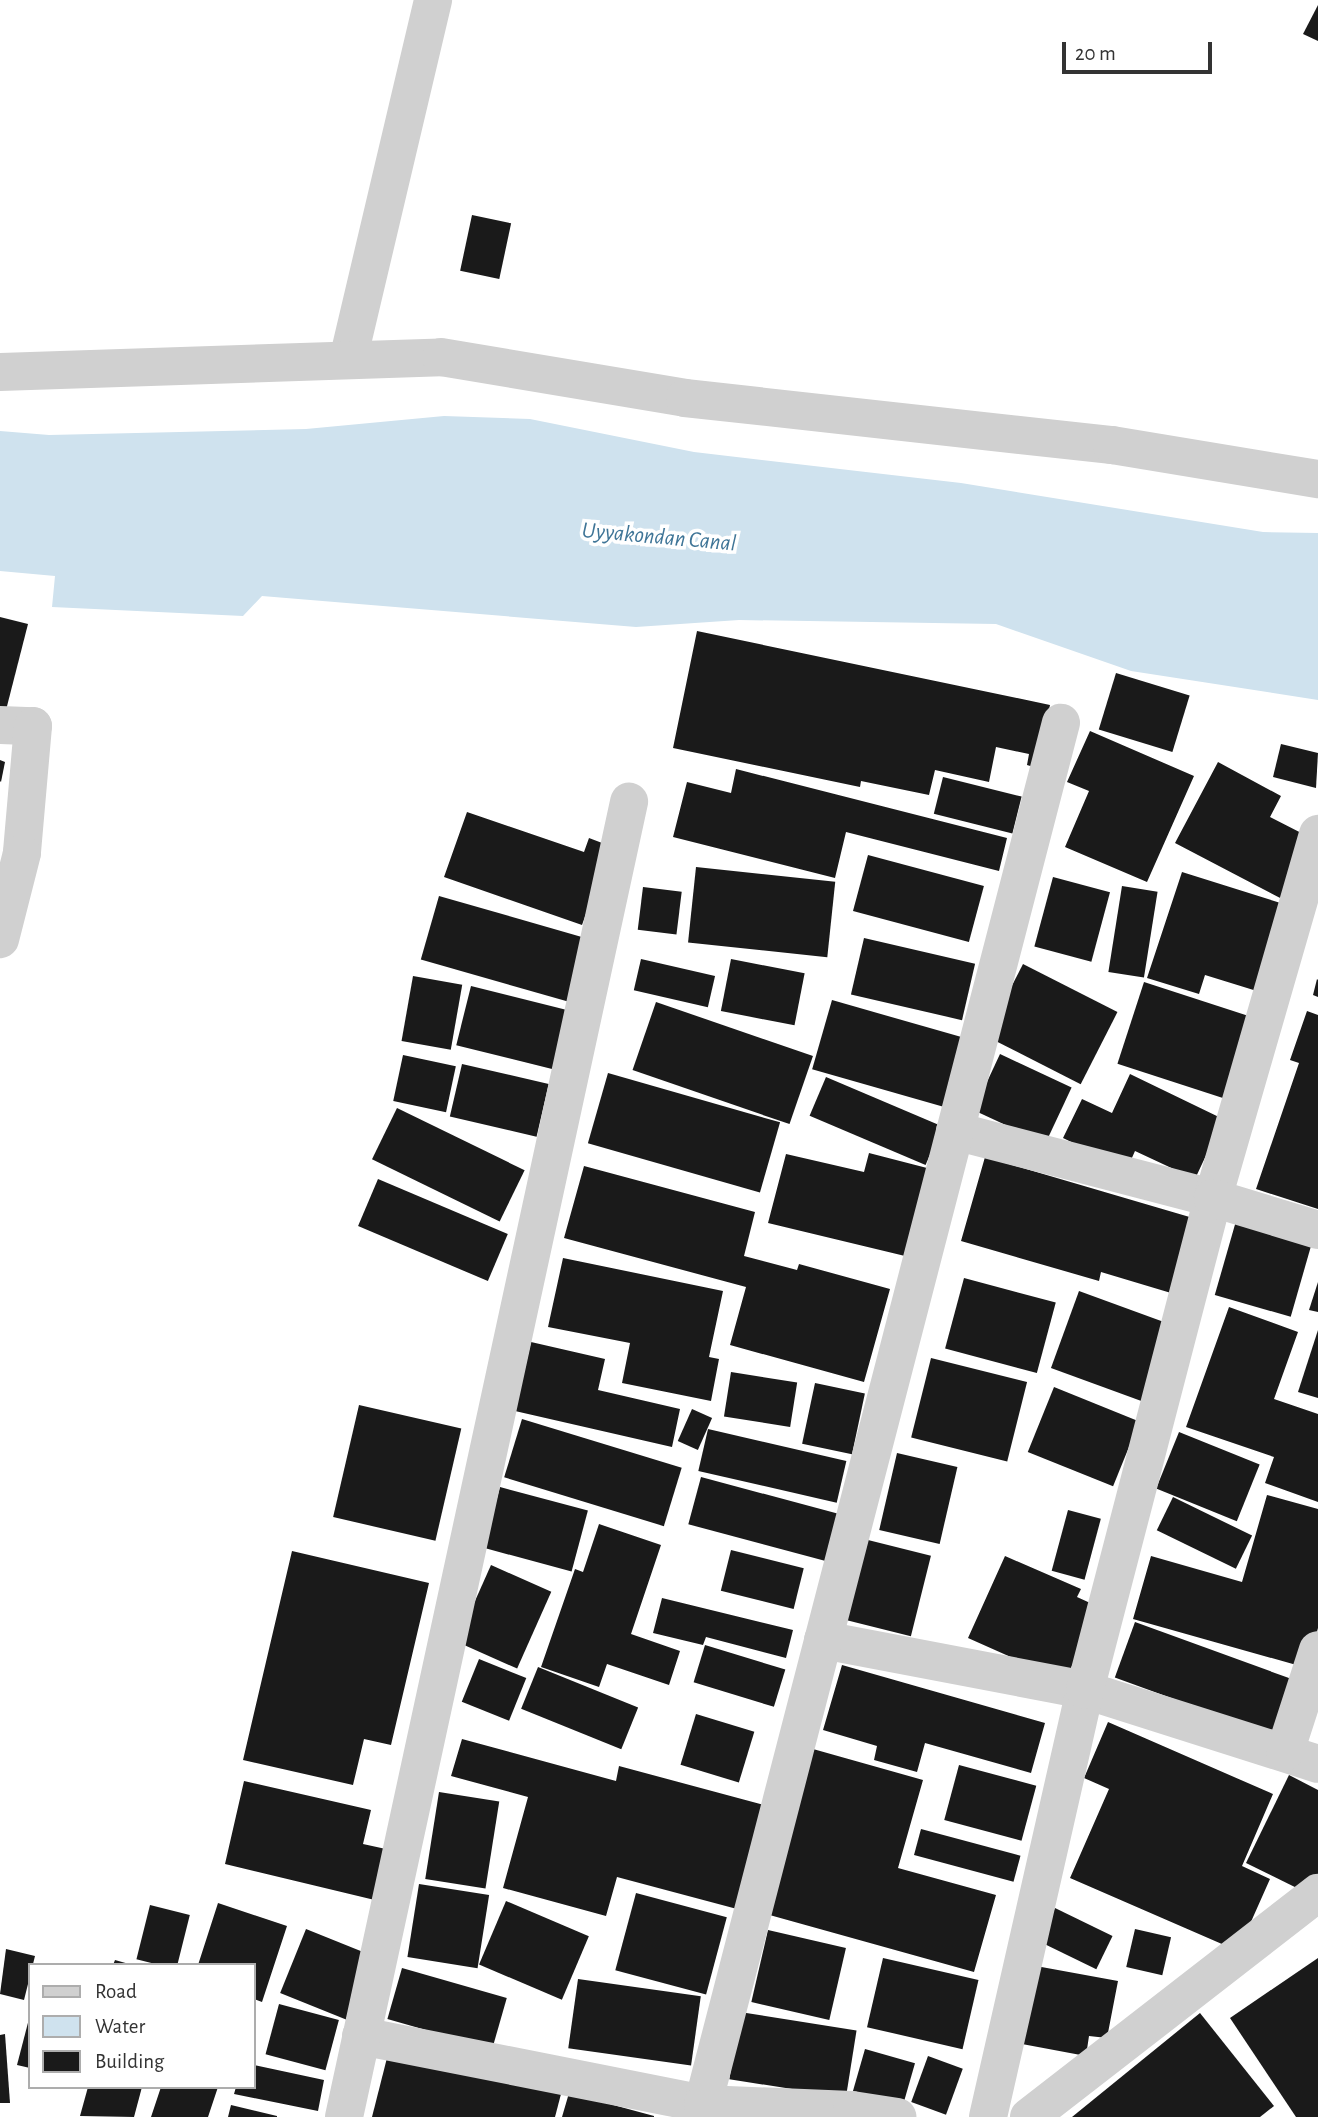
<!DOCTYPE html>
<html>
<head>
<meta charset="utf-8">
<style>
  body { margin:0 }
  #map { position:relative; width:1318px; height:2117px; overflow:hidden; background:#fff; font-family:"Alegreya Sans",sans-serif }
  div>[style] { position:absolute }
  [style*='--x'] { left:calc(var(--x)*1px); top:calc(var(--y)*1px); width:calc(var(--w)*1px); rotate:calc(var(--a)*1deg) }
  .water>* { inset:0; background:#cfe2ee }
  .building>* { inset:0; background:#1a1a1a; transform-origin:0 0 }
  .minor>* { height:38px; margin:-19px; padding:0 19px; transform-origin:19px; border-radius:19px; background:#d0d0d0 }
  span { translate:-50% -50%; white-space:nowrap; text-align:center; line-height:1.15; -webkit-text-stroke:7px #fff; paint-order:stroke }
  .water-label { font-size:23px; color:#3f7597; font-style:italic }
  .legend { position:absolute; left:28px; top:1963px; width:228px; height:126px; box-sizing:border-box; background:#fff; border:2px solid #adadad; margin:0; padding:9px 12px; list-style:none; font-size:21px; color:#333 }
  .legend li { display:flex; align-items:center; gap:14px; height:35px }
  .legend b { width:35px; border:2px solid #adadad }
  .scale { position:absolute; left:1062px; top:42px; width:150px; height:32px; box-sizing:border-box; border:4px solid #333; border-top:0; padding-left:9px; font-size:21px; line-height:24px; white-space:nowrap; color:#333; -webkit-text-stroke:5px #fff; paint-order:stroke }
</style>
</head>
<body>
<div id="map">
  <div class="water">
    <div style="clip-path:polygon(444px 416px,530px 419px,694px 452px,961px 483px,1263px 532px,1318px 533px,1318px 700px,1131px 671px,996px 624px,739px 620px,636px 627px,262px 596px,243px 616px,52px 607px,55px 576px,0 571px,0 431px,49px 435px,306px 429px)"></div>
  </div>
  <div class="building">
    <div style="clip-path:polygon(1318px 5px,1318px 41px,1303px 34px)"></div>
    <div style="left:472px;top:215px;width:40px;height:57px;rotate:12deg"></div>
    <div style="clip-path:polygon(0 617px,28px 624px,5px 714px,0 713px)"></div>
    <div style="clip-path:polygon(697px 631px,1050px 705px,1037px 768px,1027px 765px,1029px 754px,996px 747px,989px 782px,935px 770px,929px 795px,861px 781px,860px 787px,673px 748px)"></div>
    <div style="left:1116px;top:673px;width:77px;height:59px;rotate:17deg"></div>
    <div style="clip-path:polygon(1090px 731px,1194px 776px,1147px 882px,1065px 847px,1089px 791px,1067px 782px)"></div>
    <div style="clip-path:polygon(1281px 744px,1318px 753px,1316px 788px,1273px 777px)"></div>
    <div style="clip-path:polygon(0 760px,5px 762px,1px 782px,0 781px)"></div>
    <div style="clip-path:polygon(1218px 762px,1281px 796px,1270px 817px,1315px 840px,1284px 900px,1175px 843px)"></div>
    <div style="clip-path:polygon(736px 769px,1007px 838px,999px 871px,846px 832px,835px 878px,673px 837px,687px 782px,731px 793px)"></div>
    <div style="left:943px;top:777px;width:81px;height:38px;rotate:14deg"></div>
    <div style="clip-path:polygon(467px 812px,584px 852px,589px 838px,610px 846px,582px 925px,444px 877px)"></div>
    <div style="left:868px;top:855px;width:120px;height:58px;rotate:15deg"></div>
    <div style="left:696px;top:867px;width:140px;height:76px;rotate:6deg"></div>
    <div style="clip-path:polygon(1182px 872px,1287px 905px,1260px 992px,1205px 975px,1199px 994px,1147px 978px)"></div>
    <div style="left:1053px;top:877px;width:59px;height:72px;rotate:15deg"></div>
    <div style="left:1122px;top:886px;width:36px;height:87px;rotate:9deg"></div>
    <div style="left:643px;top:887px;width:39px;height:43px;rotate:7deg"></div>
    <div style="left:439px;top:896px;width:163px;height:66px;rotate:16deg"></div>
    <div style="left:864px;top:938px;width:114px;height:58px;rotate:13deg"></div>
    <div style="left:641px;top:959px;width:76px;height:32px;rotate:13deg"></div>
    <div style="left:731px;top:959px;width:75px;height:53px;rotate:11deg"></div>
    <div style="left:1023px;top:964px;width:106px;height:81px;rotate:27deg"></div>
    <div style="left:413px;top:976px;width:50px;height:66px;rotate:10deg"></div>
    <div style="clip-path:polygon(1317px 979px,1318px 980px,1318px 997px,1313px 995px)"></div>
    <div style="left:1144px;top:982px;width:123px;height:86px;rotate:18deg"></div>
    <div style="left:471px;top:986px;width:105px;height:61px;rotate:14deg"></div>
    <div style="left:832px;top:1000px;width:141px;height:72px;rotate:16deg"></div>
    <div style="left:656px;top:1002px;width:166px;height:72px;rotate:19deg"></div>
    <div style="clip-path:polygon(1307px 1011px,1318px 1015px,1318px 1209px,1256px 1189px,1299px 1063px,1290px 1060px)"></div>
    <div style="left:1000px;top:1054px;width:79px;height:62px;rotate:25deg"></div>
    <div style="left:403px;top:1055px;width:54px;height:47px;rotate:12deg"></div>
    <div style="left:462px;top:1064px;width:89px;height:54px;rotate:13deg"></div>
    <div style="left:608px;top:1073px;width:179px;height:73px;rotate:16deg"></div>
    <div style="clip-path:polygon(1130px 1074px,1223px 1119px,1195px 1179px,1135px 1151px,1127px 1169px,1063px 1138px,1082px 1099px,1112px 1113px)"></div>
    <div style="left:826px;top:1077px;width:126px;height:42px;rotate:23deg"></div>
    <div style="left:397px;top:1108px;width:142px;height:57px;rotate:26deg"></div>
    <div style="clip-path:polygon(869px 1153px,927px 1168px,905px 1256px,768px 1223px,786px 1154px,864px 1172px)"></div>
    <div style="clip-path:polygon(985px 1157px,1193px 1218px,1171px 1293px,1101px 1272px,1099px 1281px,961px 1241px)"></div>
    <div style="clip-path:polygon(584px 1166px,755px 1212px,744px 1256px,797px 1270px,799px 1264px,890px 1289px,864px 1382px,730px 1345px,746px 1287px,564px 1238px)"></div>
    <div style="left:378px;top:1179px;width:141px;height:51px;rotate:23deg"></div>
    <div style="left:1236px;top:1221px;width:79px;height:77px;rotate:16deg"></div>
    <div style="clip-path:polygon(563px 1258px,723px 1291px,709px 1357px,719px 1359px,711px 1401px,622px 1383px,630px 1343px,548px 1327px)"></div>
    <div style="left:964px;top:1278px;width:95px;height:73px;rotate:15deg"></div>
    <div style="clip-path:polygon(1318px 1282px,1318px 1312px,1309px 1310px)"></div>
    <div style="left:1079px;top:1291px;width:102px;height:82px;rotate:20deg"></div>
    <div style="clip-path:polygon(1229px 1307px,1298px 1332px,1274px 1399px,1318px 1414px,1318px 1502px,1265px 1483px,1274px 1457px,1186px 1427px)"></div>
    <div style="clip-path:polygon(1318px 1330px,1318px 1398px,1298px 1392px)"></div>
    <div style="clip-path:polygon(531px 1342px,605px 1359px,598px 1390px,680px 1409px,672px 1447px,515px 1411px)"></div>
    <div style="left:931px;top:1358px;width:99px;height:82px;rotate:14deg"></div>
    <div style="left:731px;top:1372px;width:67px;height:45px;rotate:9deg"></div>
    <div style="left:815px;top:1383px;width:51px;height:62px;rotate:12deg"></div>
    <div style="left:1054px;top:1387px;width:92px;height:70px;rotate:22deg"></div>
    <div style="left:359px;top:1405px;width:105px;height:115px;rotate:13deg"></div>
    <div style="left:692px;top:1409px;width:22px;height:35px;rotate:24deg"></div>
    <div style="left:522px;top:1419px;width:167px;height:61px;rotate:17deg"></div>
    <div style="left:708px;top:1429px;width:142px;height:43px;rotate:13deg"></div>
    <div style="left:1179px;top:1432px;width:87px;height:61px;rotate:22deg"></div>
    <div style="left:897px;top:1453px;width:62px;height:79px;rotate:13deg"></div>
    <div style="left:701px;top:1477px;width:145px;height:49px;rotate:15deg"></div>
    <div style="left:500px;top:1487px;width:91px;height:63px;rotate:15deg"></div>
    <div style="clip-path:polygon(1267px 1495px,1318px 1509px,1318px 1628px,1307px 1668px,1133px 1619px,1151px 1556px,1242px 1582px)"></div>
    <div style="left:1173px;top:1497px;width:88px;height:37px;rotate:26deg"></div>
    <div style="left:1068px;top:1510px;width:34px;height:63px;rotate:15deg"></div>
    <div style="clip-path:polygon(599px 1524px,661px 1545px,631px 1634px,680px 1651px,669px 1685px,607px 1664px,599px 1687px,541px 1667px,575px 1569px,583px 1572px)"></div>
    <div style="left:864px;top:1539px;width:69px;height:83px;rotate:14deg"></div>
    <div style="left:731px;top:1550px;width:75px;height:42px;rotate:14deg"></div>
    <div style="clip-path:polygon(292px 1551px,429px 1583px,391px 1745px,364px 1739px,353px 1785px,243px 1760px)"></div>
    <div style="clip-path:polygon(1005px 1556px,1081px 1589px,1077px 1597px,1099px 1607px,1065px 1681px,968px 1638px)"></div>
    <div style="left:491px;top:1565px;width:66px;height:84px;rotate:24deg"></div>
    <div style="clip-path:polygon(662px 1598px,793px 1630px,786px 1658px,706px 1637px,703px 1645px,653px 1633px)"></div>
    <div style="left:1135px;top:1622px;width:169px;height:59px;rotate:20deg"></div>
    <div style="left:705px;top:1645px;width:84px;height:39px;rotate:17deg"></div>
    <div style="left:479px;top:1659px;width:51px;height:46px;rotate:22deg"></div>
    <div style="clip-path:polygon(842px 1665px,1045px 1723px,1031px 1773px,925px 1743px,917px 1772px,874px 1760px,877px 1746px,823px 1730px)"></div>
    <div style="left:538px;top:1667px;width:108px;height:45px;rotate:22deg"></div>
    <div style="left:696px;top:1714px;width:61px;height:53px;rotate:17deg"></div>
    <div style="clip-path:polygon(1108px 1722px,1273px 1794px,1242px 1866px,1270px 1879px,1238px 1951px,1070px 1878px,1109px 1789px,1084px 1778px)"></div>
    <div style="clip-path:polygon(462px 1739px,616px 1781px,619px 1766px,764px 1805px,737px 1909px,617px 1877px,606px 1916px,503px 1888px,528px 1797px,451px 1776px)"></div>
    <div style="clip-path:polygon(813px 1749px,923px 1780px,898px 1868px,996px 1895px,974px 1972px,766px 1914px)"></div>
    <div style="left:959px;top:1765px;width:80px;height:57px;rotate:15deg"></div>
    <div style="clip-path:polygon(1289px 1775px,1318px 1790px,1318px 1886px,1313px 1896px,1246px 1863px)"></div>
    <div style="clip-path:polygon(244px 1781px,371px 1810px,363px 1844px,395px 1851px,383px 1902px,225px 1864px)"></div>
    <div style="left:439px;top:1792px;width:61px;height:88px;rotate:9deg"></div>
    <div style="left:921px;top:1829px;width:103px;height:27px;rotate:15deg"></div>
    <div style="left:419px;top:1884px;width:71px;height:74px;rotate:9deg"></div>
    <div style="left:636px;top:1893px;width:94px;height:80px;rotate:15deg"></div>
    <div style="left:506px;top:1901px;width:90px;height:69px;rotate:23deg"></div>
    <div style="clip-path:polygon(218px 1903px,287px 1926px,262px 2002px,254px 1999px,254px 1965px,198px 1965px)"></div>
    <div style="left:150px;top:1905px;width:41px;height:56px;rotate:14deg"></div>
    <div style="left:1055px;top:1908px;width:64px;height:37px;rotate:26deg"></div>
    <div style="left:306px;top:1929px;width:71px;height:69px;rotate:22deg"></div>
    <div style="left:1135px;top:1929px;width:37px;height:39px;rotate:13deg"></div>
    <div style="left:768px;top:1930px;width:80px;height:74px;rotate:13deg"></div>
    <div style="clip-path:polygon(6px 1949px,35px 1956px,24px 2000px,0 1994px)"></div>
    <div style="left:883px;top:1958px;width:98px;height:71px;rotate:13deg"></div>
    <div style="clip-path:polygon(1318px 1958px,1318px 2117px,1296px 2117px,1230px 2018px)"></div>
    <div style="clip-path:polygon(115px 1960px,129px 1964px,129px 1965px,113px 1965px)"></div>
    <div style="clip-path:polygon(1036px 1966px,1118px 1981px,1107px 2038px,1089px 2036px,1086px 2056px,1022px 2044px)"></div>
    <div style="left:402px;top:1968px;width:109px;height:53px;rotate:16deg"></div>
    <div style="left:578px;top:1979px;width:124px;height:70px;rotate:8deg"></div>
    <div style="left:279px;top:2004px;width:62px;height:52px;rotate:15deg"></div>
    <div style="left:740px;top:2012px;width:118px;height:68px;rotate:9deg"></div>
    <div style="clip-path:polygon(1200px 2013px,1274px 2106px,1260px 2117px,1072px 2117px)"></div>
    <div style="clip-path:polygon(30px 2015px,30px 2068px,17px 2065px)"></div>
    <div style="clip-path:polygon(5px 2034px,10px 2103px,0 2103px,0 2035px)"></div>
    <div style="left:865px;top:2049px;width:52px;height:46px;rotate:16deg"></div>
    <div style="clip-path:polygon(389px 2050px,561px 2094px,555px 2117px,372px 2117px)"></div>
    <div style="left:928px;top:2056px;width:37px;height:49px;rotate:20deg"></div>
    <div style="clip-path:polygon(254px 2065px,324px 2080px,318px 2111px,234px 2094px,236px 2087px,254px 2087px)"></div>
    <div style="clip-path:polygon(88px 2087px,142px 2087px,134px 2117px,80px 2116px)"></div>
    <div style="clip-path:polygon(161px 2087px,218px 2087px,208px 2117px,151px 2117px)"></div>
    <div style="clip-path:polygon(569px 2093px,654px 2116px,654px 2117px,562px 2117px)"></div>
    <div style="clip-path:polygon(231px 2105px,277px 2116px,277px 2117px,228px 2117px)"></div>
  </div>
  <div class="minor">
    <div style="--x:348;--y:360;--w:370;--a:-76.7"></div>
    <div style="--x:0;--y:372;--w:441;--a:-1.9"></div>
    <div style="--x:441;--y:357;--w:247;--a:9.5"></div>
    <div style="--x:685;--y:398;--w:430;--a:6.3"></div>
    <div style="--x:1112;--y:445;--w:209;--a:9.4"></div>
    <div style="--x:0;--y:725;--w:33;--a:2"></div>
    <div style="--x:33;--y:726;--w:127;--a:95"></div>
    <div style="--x:22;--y:853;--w:89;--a:104.3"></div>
    <div style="--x:955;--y:1131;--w:267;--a:14.6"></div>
    <div style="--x:1213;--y:1198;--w:379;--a:-73.9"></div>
    <div style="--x:823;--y:1640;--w:267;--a:10.8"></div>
    <div style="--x:1085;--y:1690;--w:244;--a:17.6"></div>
    <div style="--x:1285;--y:1752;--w:107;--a:-72.1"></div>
    <div style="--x:361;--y:2036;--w:349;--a:11.2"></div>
    <div style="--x:703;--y:2104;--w:1427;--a:-75.47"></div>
    <div style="--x:703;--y:2104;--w:149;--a:2.3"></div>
    <div style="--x:852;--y:2110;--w:46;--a:8.8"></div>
    <div style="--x:344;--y:2117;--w:1346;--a:-77.77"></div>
    <div style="--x:988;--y:2117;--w:438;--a:-77.2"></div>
    <div style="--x:1085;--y:1690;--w:508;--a:-75.42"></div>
    <div style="--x:1213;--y:1198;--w:110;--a:16.9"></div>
    <div style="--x:1029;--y:2117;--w:366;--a:-37.8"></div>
  </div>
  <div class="water-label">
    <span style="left:659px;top:538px;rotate:5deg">Uyyakondan Canal</span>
  </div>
  <ul class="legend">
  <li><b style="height:9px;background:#d0d0d0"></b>Road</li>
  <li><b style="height:19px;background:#cfe2ee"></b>Water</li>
  <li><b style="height:19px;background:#1a1a1a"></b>Building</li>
  </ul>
  <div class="scale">20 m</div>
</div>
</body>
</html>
